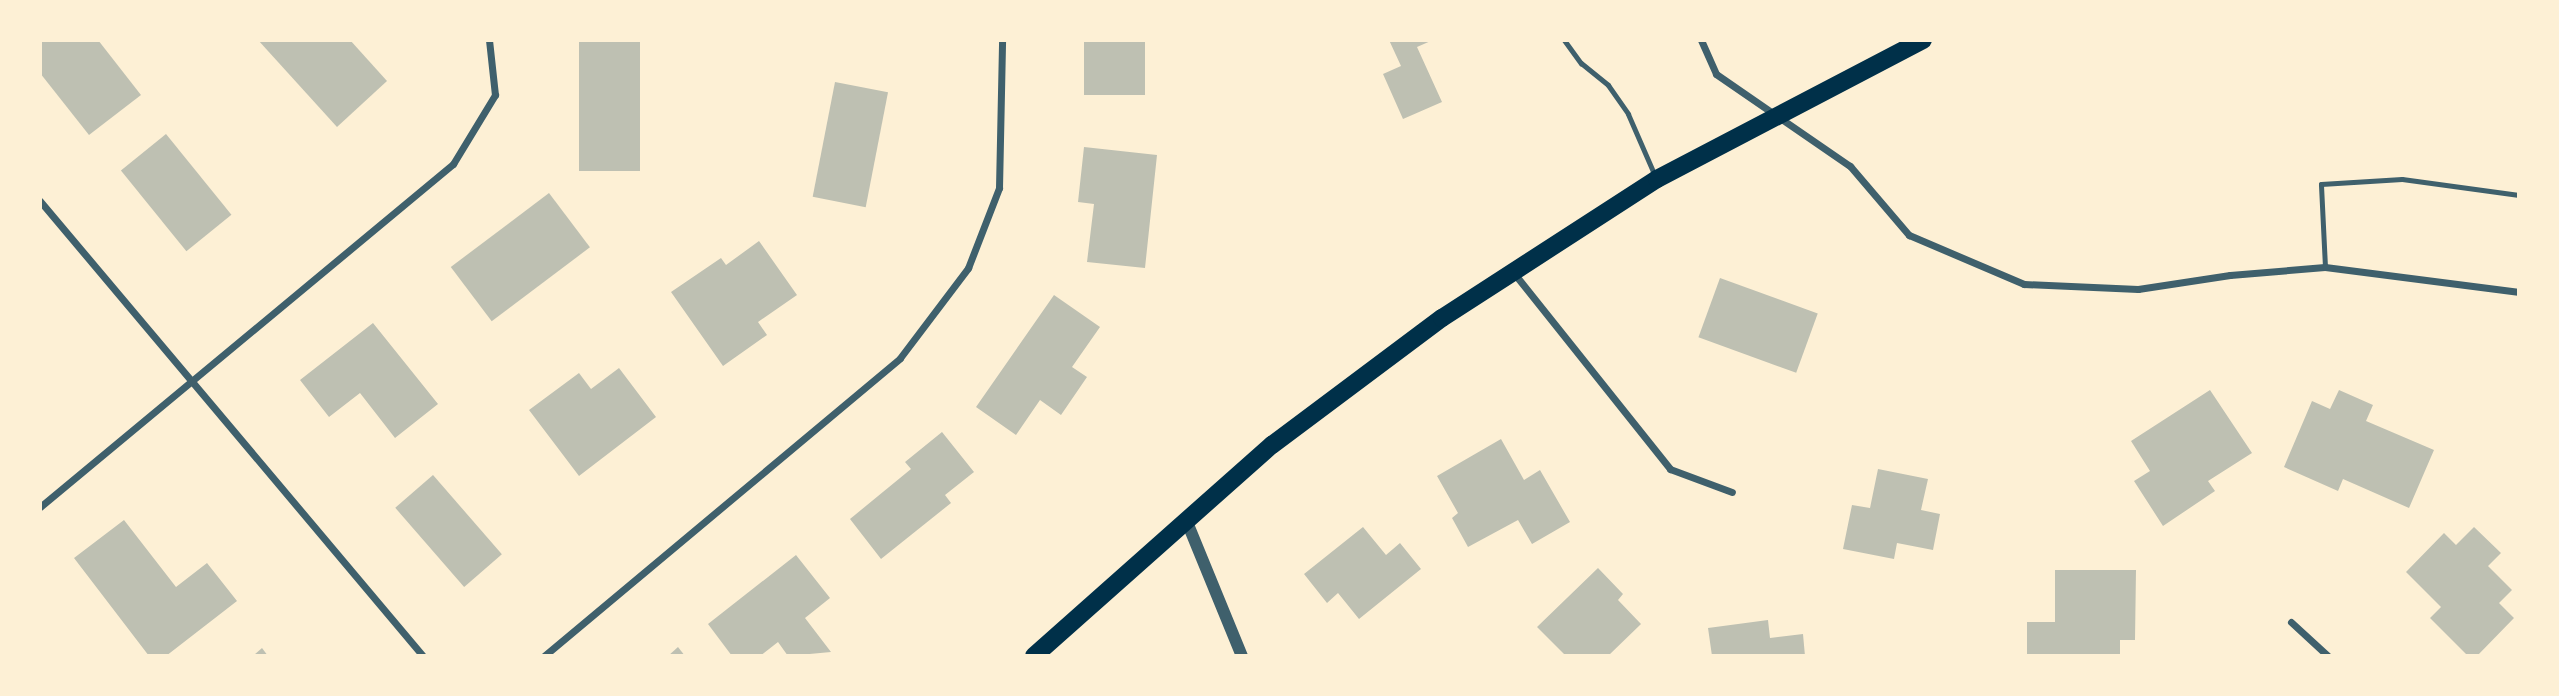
<!DOCTYPE html>
<html>
<head>
<meta charset="utf-8">
<style>
  body { margin:0 }
  #map { position:relative; width:2559px; height:696px; overflow:hidden; background:#fdf0d5; font-family:Rubik,sans-serif }
  div>[style] { position:absolute }
  [style*='--x'] { left:calc(var(--x)*1px); top:calc(var(--y)*1px); width:calc(var(--w)*1px); rotate:calc(var(--a)*1deg) }
  .building>* { inset:0; background:#bec0b2; transform-origin:0 0 }
  .service>* { height:5px; margin:-2.5px; padding:0 2.5px; transform-origin:2.5px; border-radius:2.5px; background:#3f606c }
  .minor>* { height:7px; margin:-3.5px; padding:0 3.5px; transform-origin:3.5px; border-radius:3.5px; background:#3f606c }
  .tertiary>* { height:12px; margin:-6px; padding:0 6px; transform-origin:6px; border-radius:6px; background:#3f606c }
  .primary>* { height:18px; margin:-9px; padding:0 9px; transform-origin:9px; border-radius:9px; background:#003049 }
  span { translate:-50% -50%; white-space:nowrap; text-align:center; line-height:1.15; -webkit-text-stroke:7px #fdf0d5; paint-order:stroke }
  .frame { position:absolute; inset:0; border:42px solid #fdf0d5; pointer-events:none }
</style>
</head>
<body>
<div id="map">
  <div class="building">
    <div style="clip-path:polygon(40px 40px,98px 40px,141px 95px,89px 135px,40px 73px)"></div>
    <div style="clip-path:polygon(258px 40px,350px 40px,387px 81px,337px 127px)"></div>
    <div style="left:579px;top:40px;width:61px;height:131px"></div>
    <div style="left:1084px;top:40px;width:61px;height:55px"></div>
    <div style="clip-path:polygon(1389px 40px,1433px 40px,1417px 47px,1442px 102px,1403px 119px,1383px 74px,1401px 66px)"></div>
    <div style="left:835px;top:82px;width:54px;height:117px;rotate:11deg"></div>
    <div style="left:166px;top:134px;width:104px;height:58px;rotate:51deg"></div>
    <div style="clip-path:polygon(1084px 147px,1157px 155px,1145px 268px,1087px 262px,1094px 204px,1078px 202px)"></div>
    <div style="left:549px;top:193px;width:68px;height:123px;rotate:53deg"></div>
    <div style="clip-path:polygon(759px 241px,797px 295px,758px 322px,767px 335px,723px 366px,671px 292px,721px 258px,726px 265px)"></div>
    <div style="left:1720px;top:278px;width:104px;height:63px;rotate:20deg"></div>
    <div style="clip-path:polygon(1054px 295px,1100px 327px,1072px 367px,1087px 377px,1061px 415px,1040px 400px,1016px 435px,976px 407px)"></div>
    <div style="clip-path:polygon(373px 323px,438px 404px,395px 438px,360px 393px,329px 417px,300px 380px)"></div>
    <div style="clip-path:polygon(619px 368px,656px 417px,579px 476px,529px 410px,579px 373px,591px 389px)"></div>
    <div style="clip-path:polygon(2210px 390px,2252px 453px,2208px 481px,2215px 491px,2163px 526px,2134px 481px,2150px 471px,2131px 441px)"></div>
    <div style="clip-path:polygon(2339px 390px,2373px 405px,2366px 421px,2434px 450px,2409px 508px,2343px 479px,2338px 491px,2284px 467px,2312px 401px,2330px 409px)"></div>
    <div style="clip-path:polygon(942px 432px,974px 472px,945px 495px,951px 503px,881px 559px,850px 519px,911px 469px,905px 462px)"></div>
    <div style="clip-path:polygon(1501px 439px,1524px 480px,1540px 470px,1570px 522px,1532px 544px,1518px 520px,1468px 547px,1452px 518px,1458px 513px,1437px 476px)"></div>
    <div style="clip-path:polygon(1878px 469px,1928px 479px,1921px 510px,1940px 514px,1933px 550px,1897px 543px,1894px 559px,1843px 549px,1852px 505px,1870px 508px)"></div>
    <div style="left:433px;top:475px;width:105px;height:50px;rotate:49deg"></div>
    <div style="clip-path:polygon(124px 520px,176px 587px,207px 563px,237px 601px,166px 656px,149px 656px,74px 558px)"></div>
    <div style="clip-path:polygon(1363px 527px,1386px 555px,1400px 543px,1421px 569px,1359px 619px,1338px 593px,1327px 603px,1304px 574px)"></div>
    <div style="clip-path:polygon(2474px 527px,2501px 553px,2488px 566px,2512px 590px,2499px 603px,2514px 618px,2477px 656px,2468px 656px,2430px 618px,2441px 607px,2406px 572px,2444px 533px,2456px 545px)"></div>
    <div style="clip-path:polygon(796px 555px,830px 598px,805px 618px,831px 652px,788px 656px,778px 642px,760px 656px,732px 656px,708px 624px)"></div>
    <div style="clip-path:polygon(1598px 568px,1623px 594px,1618px 600px,1641px 624px,1608px 656px,1566px 656px,1537px 627px)"></div>
    <div style="clip-path:polygon(2055px 570px,2136px 570px,2135px 640px,2120px 640px,2120px 656px,2027px 656px,2027px 622px,2055px 622px)"></div>
    <div style="clip-path:polygon(1768px 620px,1770px 638px,1803px 634px,1805px 656px,1712px 656px,1708px 628px)"></div>
    <div style="clip-path:polygon(678px 647px,685px 656px,668px 656px)"></div>
    <div style="clip-path:polygon(262px 648px,268px 656px,253px 656px)"></div>
  </div>
  <div class="service">
    <div style="--x:1564;--y:40;--w:29;--a:54"></div>
    <div style="--x:1581;--y:63;--w:35;--a:39"></div>
    <div style="--x:1608;--y:85;--w:35;--a:55"></div>
    <div style="--x:1628;--y:114;--w:68;--a:66.5"></div>
    <div style="--x:2325;--y:267;--w:83;--a:-92.8"></div>
    <div style="--x:2321;--y:184;--w:81;--a:-3.5"></div>
    <div style="--x:2402;--y:179;--w:118;--a:7.8"></div>
  </div>
  <div class="minor">
    <div style="--x:1701;--y:40;--w:37;--a:66"></div>
    <div style="--x:1716;--y:74;--w:163;--a:34.5"></div>
    <div style="--x:1850;--y:166;--w:91;--a:49.5"></div>
    <div style="--x:1909;--y:235;--w:125;--a:23.1"></div>
    <div style="--x:2024;--y:284;--w:114;--a:2.5"></div>
    <div style="--x:2138;--y:289;--w:93;--a:-8.7"></div>
    <div style="--x:2230;--y:275;--w:95;--a:-4.8"></div>
    <div style="--x:2325;--y:267;--w:196;--a:7.3"></div>
    <div style="--x:40;--y:201;--w:595;--a:49.91"></div>
    <div style="--x:1513;--y:272;--w:252;--a:51.4"></div>
    <div style="--x:1670;--y:469;--w:66;--a:20.4"></div>
    <div style="--x:40;--y:507;--w:537;--a:-39.71"></div>
    <div style="--x:453;--y:164;--w:81;--a:-58.7"></div>
    <div style="--x:495;--y:95;--w:55;--a:-96.2"></div>
    <div style="--x:2291;--y:622;--w:50;--a:42.6"></div>
    <div style="--x:544;--y:656;--w:464;--a:-39.9"></div>
    <div style="--x:900;--y:358;--w:113;--a:-52.9"></div>
    <div style="--x:968;--y:268;--w:86;--a:-68.8"></div>
    <div style="--x:999;--y:188;--w:148;--a:-88.8"></div>
  </div>
  <div class="tertiary">
    <div style="--x:1187;--y:522;--w:145;--a:67.7"></div>
  </div>
  <div class="primary">
    <div style="--x:1034;--y:656;--w:318;--a:-41.6"></div>
    <div style="--x:1272;--y:445;--w:212;--a:-36.8"></div>
    <div style="--x:1442;--y:318;--w:256;--a:-32.9"></div>
    <div style="--x:1657;--y:179;--w:300;--a:-27.6"></div>
  </div>
  <div class="frame"></div>
</div>
</body>
</html>
